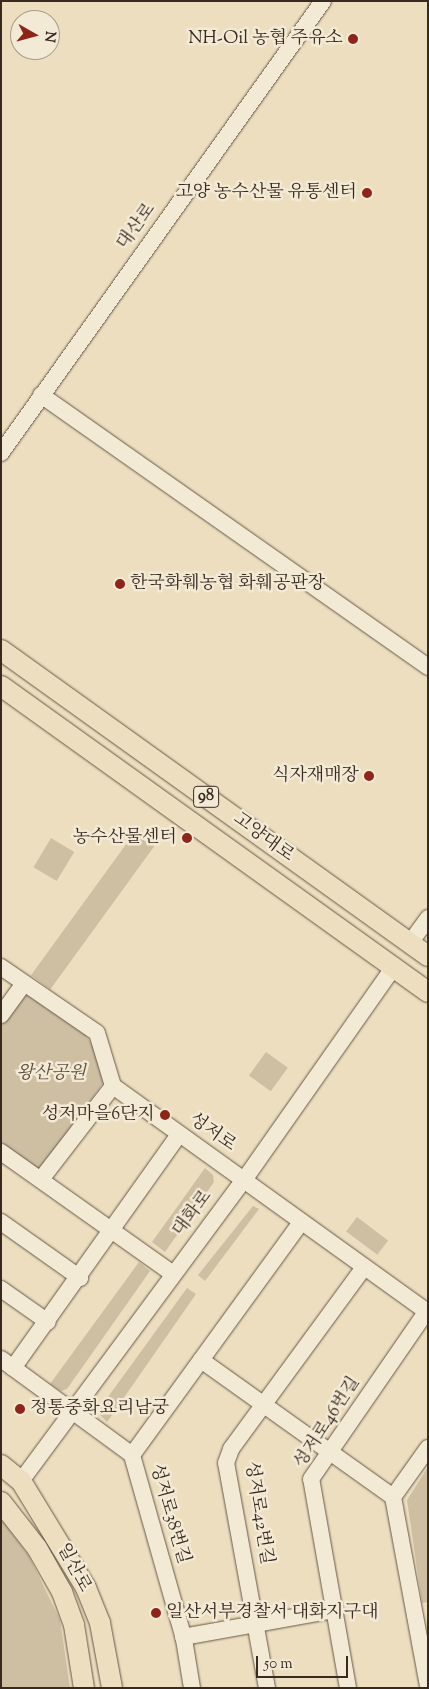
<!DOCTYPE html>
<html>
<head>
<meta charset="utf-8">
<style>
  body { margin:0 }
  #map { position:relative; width:429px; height:1689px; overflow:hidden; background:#ecdebe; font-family:"Sorts Mill Goudy","Noto Serif KR",serif }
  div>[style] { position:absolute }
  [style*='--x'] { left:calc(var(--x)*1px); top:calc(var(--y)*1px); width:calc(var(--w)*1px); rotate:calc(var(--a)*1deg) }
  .green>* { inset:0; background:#cebfa3; transform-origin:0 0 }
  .roads { filter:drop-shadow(0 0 1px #665748) drop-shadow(0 0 1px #665748) }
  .minor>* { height:16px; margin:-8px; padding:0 8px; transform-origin:8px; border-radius:8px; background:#f3ead5 }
  .major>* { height:20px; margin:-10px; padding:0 10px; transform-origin:10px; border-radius:10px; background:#ecdebe }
  .dots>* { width:14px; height:14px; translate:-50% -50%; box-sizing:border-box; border:2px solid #f3ead5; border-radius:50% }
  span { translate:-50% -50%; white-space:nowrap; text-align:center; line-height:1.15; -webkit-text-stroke:5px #f3ead5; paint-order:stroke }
  .shield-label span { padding:1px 4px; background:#f3ead5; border:1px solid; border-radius:4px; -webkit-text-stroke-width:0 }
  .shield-label { font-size:16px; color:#392a21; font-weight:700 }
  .poi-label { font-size:18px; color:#392a21 }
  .right { translate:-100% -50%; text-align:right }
  .left { translate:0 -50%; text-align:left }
  .street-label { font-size:18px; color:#392a21 }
  .park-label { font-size:18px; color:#5e4f42; font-style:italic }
  .frame { position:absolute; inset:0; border:2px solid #392a21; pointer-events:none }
  .north { position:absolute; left:10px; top:10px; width:50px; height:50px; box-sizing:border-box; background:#f3ead5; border:1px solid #a99d8d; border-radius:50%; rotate:97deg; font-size:14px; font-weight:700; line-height:20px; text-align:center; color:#392a21 }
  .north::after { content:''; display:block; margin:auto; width:18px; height:22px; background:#8f2418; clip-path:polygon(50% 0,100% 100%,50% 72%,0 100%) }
  .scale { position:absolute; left:256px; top:1656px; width:92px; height:22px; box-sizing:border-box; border:2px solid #392a21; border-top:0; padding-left:6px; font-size:15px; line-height:18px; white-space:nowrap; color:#392a21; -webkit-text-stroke:4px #f3ead5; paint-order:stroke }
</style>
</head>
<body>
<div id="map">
  <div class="green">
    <div style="left:135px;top:832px;width:24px;height:177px;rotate:36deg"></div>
    <div style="left:51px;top:838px;width:27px;height:34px;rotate:31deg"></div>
    <div style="clip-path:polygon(27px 994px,81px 1028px,96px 1051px,105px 1080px,41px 1171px,1px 1142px,1px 1020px,17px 997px)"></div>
    <div style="left:266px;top:1052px;width:27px;height:29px;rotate:36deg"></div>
    <div style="clip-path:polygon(205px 1168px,213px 1175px,214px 1182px,165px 1252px,152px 1242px)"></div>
    <div style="clip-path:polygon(253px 1206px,259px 1209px,205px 1281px,198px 1275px)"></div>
    <div style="left:357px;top:1217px;width:39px;height:18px;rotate:37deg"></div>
    <div style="clip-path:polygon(139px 1262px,150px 1271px,67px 1389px,61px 1391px,50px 1384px)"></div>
    <div style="clip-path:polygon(187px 1288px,196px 1294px,107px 1422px,100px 1415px,100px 1408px)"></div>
    <div style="clip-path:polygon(428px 1467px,428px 1602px,422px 1603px,407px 1500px)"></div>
    <div style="clip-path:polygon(1px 1519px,29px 1556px,60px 1620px,70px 1688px,1px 1688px)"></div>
  </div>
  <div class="roads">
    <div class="minor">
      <div style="--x:41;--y:395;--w:473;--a:35.1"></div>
      <div style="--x:1;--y:453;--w:555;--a:-54.53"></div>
      <div style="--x:410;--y:943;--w:31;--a:-54"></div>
      <div style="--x:1;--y:967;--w:116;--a:34.5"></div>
      <div style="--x:97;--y:1033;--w:55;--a:73.2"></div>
      <div style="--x:113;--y:1086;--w:388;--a:35.7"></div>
      <div style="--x:1;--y:1015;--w:39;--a:-54"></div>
      <div style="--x:1;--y:1152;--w:211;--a:35.3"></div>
      <div style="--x:42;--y:1178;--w:116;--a:-52.3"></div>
      <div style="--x:1;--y:1222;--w:97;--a:35.3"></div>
      <div style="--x:1;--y:1289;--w:57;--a:35.1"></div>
      <div style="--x:1;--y:1359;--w:162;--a:36.2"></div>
      <div style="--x:201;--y:1360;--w:236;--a:35.5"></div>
      <div style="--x:13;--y:1368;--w:287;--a:-54.6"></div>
      <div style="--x:428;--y:1448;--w:60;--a:125.5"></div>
      <div style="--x:393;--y:1497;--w:191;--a:79.5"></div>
      <div style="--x:21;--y:1481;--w:375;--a:-53.5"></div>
      <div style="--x:244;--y:1180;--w:259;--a:-54.9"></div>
      <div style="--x:183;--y:1637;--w:154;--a:-10.1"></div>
      <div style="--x:192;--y:1688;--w:50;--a:-99.3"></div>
      <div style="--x:184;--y:1639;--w:191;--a:-105.8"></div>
      <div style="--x:132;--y:1455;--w:288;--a:-54"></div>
      <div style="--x:267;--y:1688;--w:229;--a:-100.3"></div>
      <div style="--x:226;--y:1463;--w:15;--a:-70"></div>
      <div style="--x:231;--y:1449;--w:225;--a:-53.8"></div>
      <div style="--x:348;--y:1688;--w:212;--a:-100"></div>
      <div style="--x:311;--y:1479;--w:204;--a:-55.4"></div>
    </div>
    <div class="major">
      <div style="--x:1;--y:650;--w:525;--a:35.63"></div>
      <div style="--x:1;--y:686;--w:525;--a:35.63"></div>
      <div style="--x:1;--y:1465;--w:26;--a:39"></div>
      <div style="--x:21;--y:1481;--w:125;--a:58.7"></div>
      <div style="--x:86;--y:1588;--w:38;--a:68"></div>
      <div style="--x:100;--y:1623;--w:66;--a:79.5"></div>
      <div style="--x:1;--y:1502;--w:58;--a:52"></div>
      <div style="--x:37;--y:1548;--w:51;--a:60.4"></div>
      <div style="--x:62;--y:1592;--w:35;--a:70"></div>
      <div style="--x:74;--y:1625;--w:64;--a:81"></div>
    </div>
  </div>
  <div class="dots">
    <div style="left:353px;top:39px;background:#8f2418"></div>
    <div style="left:367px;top:193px;background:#8f2418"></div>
    <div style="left:120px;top:584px;background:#8f2418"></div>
    <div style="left:369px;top:776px;background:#8f2418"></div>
    <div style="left:187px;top:838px;background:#8f2418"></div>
    <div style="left:165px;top:1115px;background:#8f2418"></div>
    <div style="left:20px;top:1409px;background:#8f2418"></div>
    <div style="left:156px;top:1613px;background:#8f2418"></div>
  </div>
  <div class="shield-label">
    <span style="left:206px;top:797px">98</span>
  </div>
  <div class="poi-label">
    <span class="right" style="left:343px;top:39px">NH-Oil 농협 주유소</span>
    <span class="right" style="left:357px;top:193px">고양 농수산물 유통센터</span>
    <span class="left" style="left:130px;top:584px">한국화훼농협 화훼공판장</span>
    <span class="right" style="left:359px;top:776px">식자재매장</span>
    <span class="right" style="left:177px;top:838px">농수산물센터</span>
    <span class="right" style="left:155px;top:1115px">성저마을6단지</span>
    <span class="left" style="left:30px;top:1409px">정통중화요리남궁</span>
    <span class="left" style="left:166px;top:1613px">일산서부경찰서 대화지구대</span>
  </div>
  <div class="street-label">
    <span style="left:137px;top:227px;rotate:-54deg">대산로</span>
    <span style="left:263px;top:838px;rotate:36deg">고양대로</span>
    <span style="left:212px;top:1133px;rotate:35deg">성저로</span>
    <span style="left:193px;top:1214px;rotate:-53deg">대화로</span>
    <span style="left:328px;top:1423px;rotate:-57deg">성저로46번길</span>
    <span style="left:258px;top:1513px;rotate:81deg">성저로42번길</span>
    <span style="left:169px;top:1514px;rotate:74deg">성저로38번길</span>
    <span style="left:73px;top:1568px;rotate:62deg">일산로</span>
  </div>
  <div class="park-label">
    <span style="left:51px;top:1074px">왕산공원</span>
  </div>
  <div class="frame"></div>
  <div class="north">N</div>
  <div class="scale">50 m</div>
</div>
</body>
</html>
